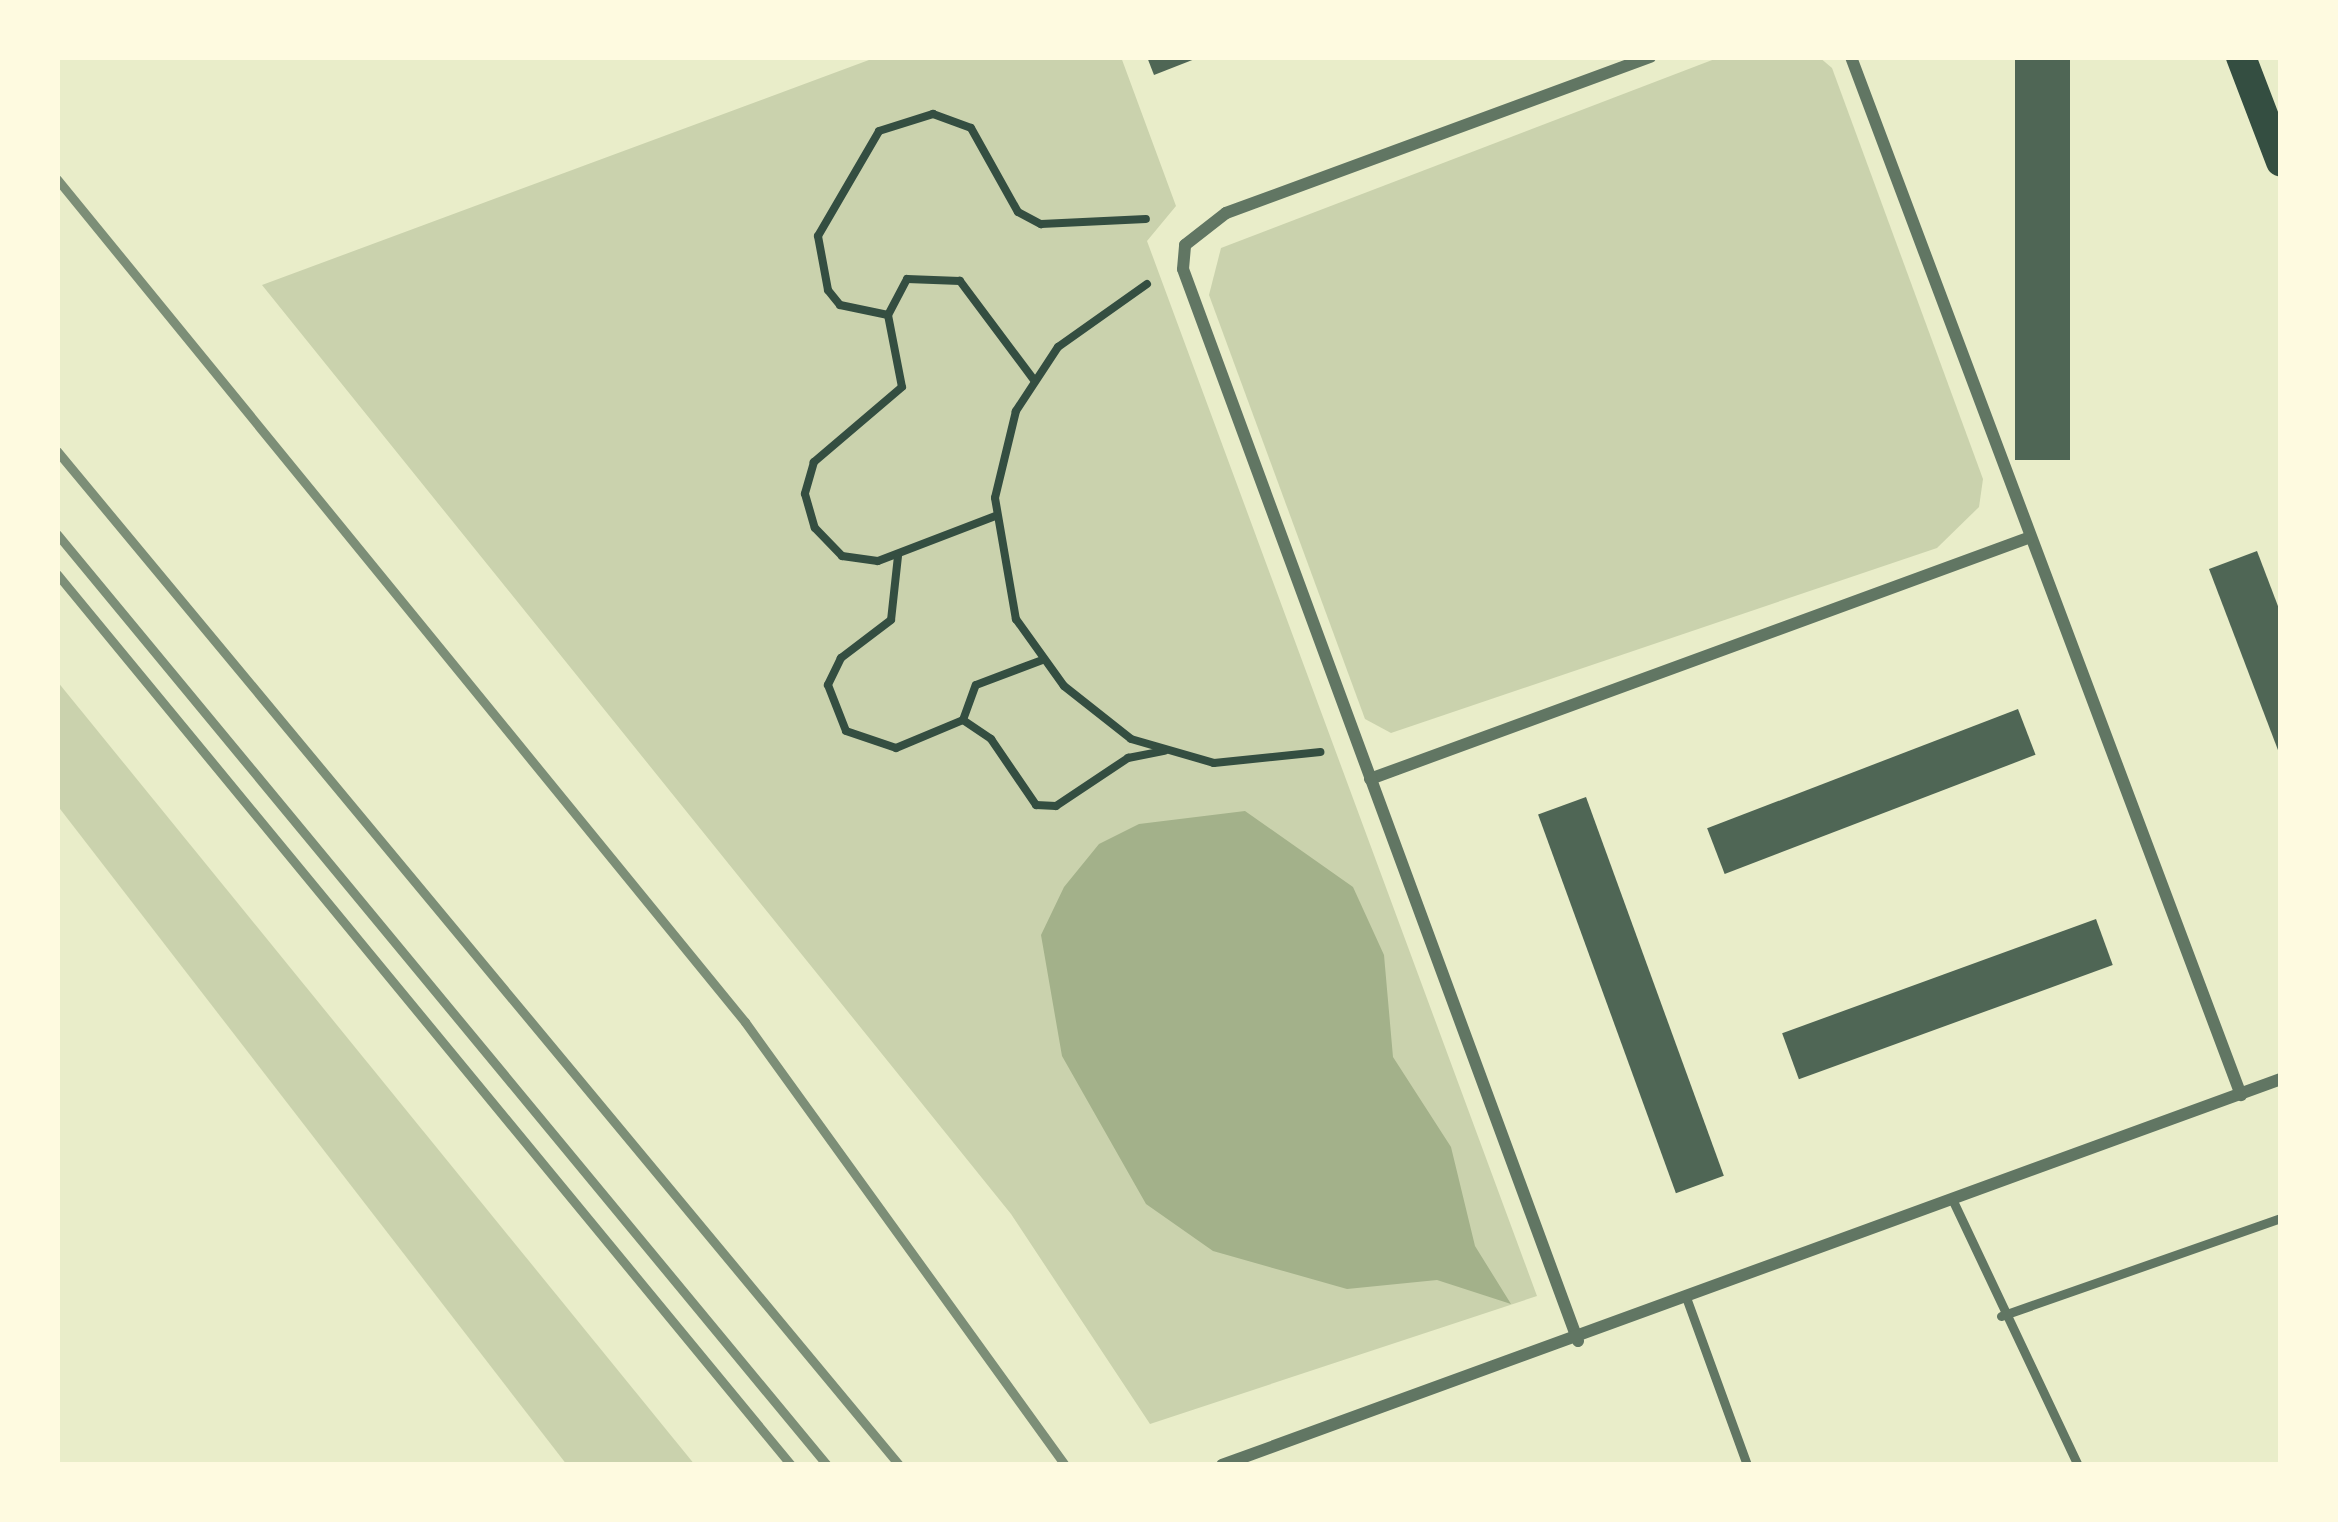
<!DOCTYPE html>
<html>
<head>
<meta charset="utf-8">
<style>
  body { margin:0 }
  #map { position:relative; width:2338px; height:1522px; overflow:hidden; background:#e9edc9; font-family:"Asap Condensed",sans-serif }
  div>[style] { position:absolute }
  [style*='--x'] { left:calc(var(--x)*1px); top:calc(var(--y)*1px); width:calc(var(--w)*1px); rotate:calc(var(--a)*1deg) }
  .green>* { inset:0; background:#cad2ad }
  .water>* { inset:0; background:#a3b18a }
  .building>* { inset:0; background:#4f6655; transform-origin:0 0 }
  .path>* { height:8px; margin:-4px; padding:0 4px; transform-origin:4px; border-radius:4px; background:#344e41 }
  .service>* { height:9px; margin:-4.5px; padding:0 4.5px; transform-origin:4.5px; border-radius:4.5px; background:#617663 }
  .minor>* { height:12px; margin:-6px; padding:0 6px; transform-origin:6px; border-radius:6px; background:#617663 }
  .primary>* { height:30px; margin:-15px; padding:0 15px; transform-origin:15px; border-radius:15px; background:#344e41 }
  .rail>* { height:9px; margin:-4.5px; padding:0 4.5px; transform-origin:4.5px; border-radius:4.5px; background:#7c8e77 }
  span { translate:-50% -50%; white-space:nowrap; text-align:center; line-height:1.15; -webkit-text-stroke:9px #fefae0; paint-order:stroke }
  .frame { position:absolute; inset:0; border:60px solid #fefae0; pointer-events:none }
</style>
</head>
<body>
<div id="map">
  <div class="green">
    <div style="clip-path:polygon(877px 57px,1121px 57px,1176px 206px,1147px 241px,1537px 1296px,1150px 1424px,1011px 1214px,262px 285px)"></div>
    <div style="clip-path:polygon(1720px 57px,1819px 57px,1832px 68px,1983px 479px,1979px 507px,1937px 548px,1391px 733px,1365px 719px,1209px 295px,1221px 248px)"></div>
    <div style="clip-path:polygon(57px 681px,695px 1465px,567px 1465px,57px 805px)"></div>
  </div>
  <div class="water">
    <div style="clip-path:polygon(1245px 811px,1353px 887px,1384px 955px,1393px 1057px,1451px 1147px,1475px 1246px,1511px 1304px,1437px 1280px,1347px 1289px,1213px 1251px,1146px 1204px,1062px 1056px,1041px 935px,1064px 887px,1099px 844px,1139px 824px)"></div>
  </div>
  <div class="building">
    <div style="clip-path:polygon(1147px 57px,1200px 57px,1154px 75px)"></div>
    <div style="left:2015px;top:57px;width:55px;height:403px"></div>
    <div style="clip-path:polygon(2257px 551px,2281px 614px,2281px 758px,2209px 569px)"></div>
    <div style="left:2018px;top:709px;width:49px;height:333px;rotate:69deg"></div>
    <div style="left:1586px;top:797px;width:403px;height:51px;rotate:70deg"></div>
    <div style="left:2096px;top:919px;width:49px;height:334px;rotate:70deg"></div>
  </div>
  <div class="path">
    <div style="--x:1147;--y:284;--w:109;--a:144.7"></div>
    <div style="--x:1058;--y:347;--w:77;--a:123.3"></div>
    <div style="--x:1016;--y:411;--w:89;--a:103.6"></div>
    <div style="--x:995;--y:498;--w:123;--a:80.2"></div>
    <div style="--x:1016;--y:619;--w:82;--a:54.4"></div>
    <div style="--x:1064;--y:686;--w:85;--a:38.3"></div>
    <div style="--x:1131;--y:739;--w:86;--a:16.1"></div>
    <div style="--x:1214;--y:763;--w:107;--a:-5.9"></div>
    <div style="--x:888;--y:315;--w:73;--a:79"></div>
    <div style="--x:902;--y:387;--w:116;--a:139.6"></div>
    <div style="--x:814;--y:462;--w:33;--a:106"></div>
    <div style="--x:805;--y:494;--w:35;--a:74"></div>
    <div style="--x:815;--y:528;--w:39;--a:46"></div>
    <div style="--x:842;--y:556;--w:36;--a:8"></div>
    <div style="--x:878;--y:561;--w:125;--a:-21"></div>
    <div style="--x:1034;--y:380;--w:124;--a:-126.8"></div>
    <div style="--x:960;--y:281;--w:53;--a:-177.8"></div>
    <div style="--x:907;--y:279;--w:41;--a:117.8"></div>
    <div style="--x:888;--y:315;--w:49;--a:-168.2"></div>
    <div style="--x:840;--y:305;--w:19;--a:-129"></div>
    <div style="--x:828;--y:290;--w:55;--a:-100.5"></div>
    <div style="--x:818;--y:236;--w:121;--a:-59.8"></div>
    <div style="--x:879;--y:131;--w:57;--a:-17.5"></div>
    <div style="--x:933;--y:114;--w:40;--a:20.2"></div>
    <div style="--x:971;--y:128;--w:96;--a:60.8"></div>
    <div style="--x:1018;--y:212;--w:26;--a:28"></div>
    <div style="--x:1041;--y:224;--w:105;--a:-2.7"></div>
    <div style="--x:898;--y:556;--w:64;--a:96.2"></div>
    <div style="--x:891;--y:620;--w:63;--a:142.8"></div>
    <div style="--x:841;--y:658;--w:30;--a:116"></div>
    <div style="--x:828;--y:685;--w:49;--a:68.6"></div>
    <div style="--x:846;--y:731;--w:53;--a:18.8"></div>
    <div style="--x:896;--y:748;--w:73;--a:-22.7"></div>
    <div style="--x:963;--y:720;--w:37;--a:-70"></div>
    <div style="--x:976;--y:685;--w:71;--a:-20.7"></div>
    <div style="--x:963;--y:720;--w:34;--a:34"></div>
    <div style="--x:991;--y:739;--w:80;--a:55.7"></div>
    <div style="--x:1036;--y:805;--w:20;--a:3"></div>
    <div style="--x:1056;--y:806;--w:87;--a:-33.7"></div>
    <div style="--x:1128;--y:758;--w:37;--a:-11"></div>
  </div>
  <div class="service">
    <div style="--x:1953;--y:1201;--w:292;--a:64.7"></div>
    <div style="--x:1687;--y:1300;--w:176;--a:70"></div>
    <div style="--x:2001;--y:1316;--w:297;--a:-19.3"></div>
  </div>
  <div class="minor">
    <div style="--x:1851;--y:57;--w:1109;--a:69.41"></div>
    <div style="--x:1370;--y:779;--w:701;--a:-20.12"></div>
    <div style="--x:1578;--y:1341;--w:1142;--a:-110.23"></div>
    <div style="--x:1183;--y:269;--w:24;--a:-85"></div>
    <div style="--x:1185;--y:245;--w:52;--a:-38"></div>
    <div style="--x:1226;--y:213;--w:452;--a:-20.2"></div>
    <div style="--x:1222;--y:1465;--w:1127;--a:-20.03"></div>
  </div>
  <div class="primary">
    <div style="--x:2241;--y:57;--w:112;--a:69.1"></div>
  </div>
  <div class="rail">
    <div style="--x:57;--y:179;--w:1088;--a:50.78"></div>
    <div style="--x:745;--y:1022;--w:546;--a:54.16"></div>
    <div style="--x:57;--y:451;--w:1318;--a:50.29"></div>
    <div style="--x:57;--y:534;--w:1208;--a:50.41"></div>
    <div style="--x:57;--y:574;--w:1154;--a:50.52"></div>
  </div>
  <div class="frame"></div>
</div>
</body>
</html>
